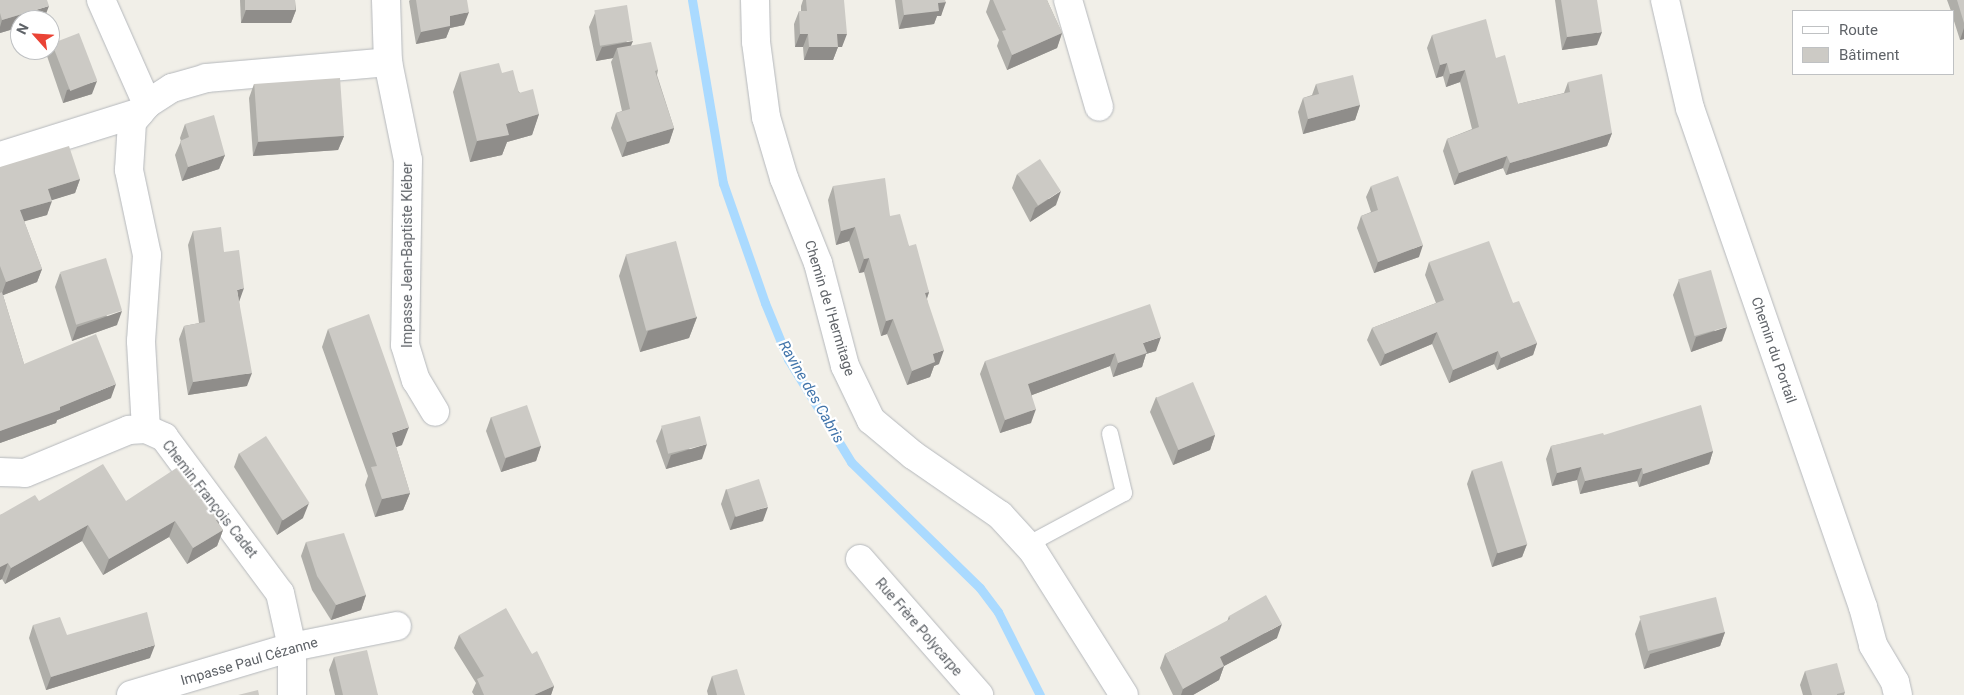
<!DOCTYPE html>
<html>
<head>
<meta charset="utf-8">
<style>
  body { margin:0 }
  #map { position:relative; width:1964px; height:695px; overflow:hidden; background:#f1efe8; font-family:Roboto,sans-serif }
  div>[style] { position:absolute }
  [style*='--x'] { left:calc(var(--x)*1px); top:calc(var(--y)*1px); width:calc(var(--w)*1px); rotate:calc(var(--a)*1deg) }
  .stream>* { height:9px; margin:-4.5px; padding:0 4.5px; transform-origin:4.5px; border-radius:4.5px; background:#aadaff }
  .roads { filter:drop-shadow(0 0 1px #b5b8bc) drop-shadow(0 0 1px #b5b8bc) }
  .lane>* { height:16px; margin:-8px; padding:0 8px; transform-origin:8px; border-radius:8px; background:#fff }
  .street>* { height:28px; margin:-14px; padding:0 14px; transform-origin:14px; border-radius:14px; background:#fff }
  .wall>* { inset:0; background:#afaea9 }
  .shaded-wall>* { inset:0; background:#8f8d8a }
  .building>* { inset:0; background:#cccac5; transform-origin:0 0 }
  span { translate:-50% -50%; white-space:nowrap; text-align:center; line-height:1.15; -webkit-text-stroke:4.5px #fff; paint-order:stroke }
  .street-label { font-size:14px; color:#5f6368 }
  .water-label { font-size:15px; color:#4174aa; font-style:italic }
  .legend { position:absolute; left:1792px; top:10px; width:162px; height:65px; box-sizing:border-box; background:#fff; border:1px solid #bfc1c3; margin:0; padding:6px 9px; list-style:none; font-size:15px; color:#5f6368 }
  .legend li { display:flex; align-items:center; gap:10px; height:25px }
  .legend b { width:25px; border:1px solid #bfc1c3 }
  .north { position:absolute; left:10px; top:10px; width:50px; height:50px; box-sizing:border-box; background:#fff; border:1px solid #bfc1c3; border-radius:50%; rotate:296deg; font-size:14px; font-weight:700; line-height:20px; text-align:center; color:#5f6368 }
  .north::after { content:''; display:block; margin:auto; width:18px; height:22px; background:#ea4335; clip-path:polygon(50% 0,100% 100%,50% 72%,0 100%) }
</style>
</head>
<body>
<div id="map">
  <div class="stream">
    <div style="--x:692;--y:0;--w:186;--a:80.4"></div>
    <div style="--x:723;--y:183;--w:127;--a:70.7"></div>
    <div style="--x:765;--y:303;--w:61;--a:67.7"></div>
    <div style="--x:788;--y:359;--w:121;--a:58.5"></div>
    <div style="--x:851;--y:462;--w:180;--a:44.3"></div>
    <div style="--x:980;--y:588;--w:30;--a:53"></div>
    <div style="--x:998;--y:612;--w:93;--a:63.2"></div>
  </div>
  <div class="roads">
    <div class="lane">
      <div style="--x:1027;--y:545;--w:110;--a:-28.2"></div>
      <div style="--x:1124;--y:493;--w:61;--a:-103.3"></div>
    </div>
    <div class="street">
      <div style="--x:101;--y:0;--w:114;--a:66.1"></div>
      <div style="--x:386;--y:0;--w:62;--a:88.2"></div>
      <div style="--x:388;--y:62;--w:100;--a:78.5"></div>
      <div style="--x:408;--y:160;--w:185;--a:90.9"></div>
      <div style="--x:405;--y:345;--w:37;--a:73"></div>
      <div style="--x:416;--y:380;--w:37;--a:59"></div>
      <div style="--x:755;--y:0;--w:42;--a:88.6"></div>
      <div style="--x:756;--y:42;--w:76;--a:82.4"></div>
      <div style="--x:766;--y:117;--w:64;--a:73.6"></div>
      <div style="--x:784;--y:178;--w:92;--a:68.2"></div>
      <div style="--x:818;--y:263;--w:106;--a:75.3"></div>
      <div style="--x:845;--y:366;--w:60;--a:64.3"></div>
      <div style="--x:871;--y:420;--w:55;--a:39.8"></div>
      <div style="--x:913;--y:455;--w:106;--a:34.6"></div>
      <div style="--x:1000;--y:515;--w:49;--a:47.5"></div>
      <div style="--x:1033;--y:551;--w:170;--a:57.7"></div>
      <div style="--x:1068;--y:0;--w:111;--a:73.8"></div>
      <div style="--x:1665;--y:0;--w:111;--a:77"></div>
      <div style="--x:1690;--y:108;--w:528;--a:70.88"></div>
      <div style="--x:1863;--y:607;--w:39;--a:75"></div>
      <div style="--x:1873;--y:645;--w:43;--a:59.3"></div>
      <div style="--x:1895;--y:682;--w:13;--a:77"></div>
      <div style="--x:0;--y:156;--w:147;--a:-17.4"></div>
      <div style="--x:146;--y:429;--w:88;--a:-93.3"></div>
      <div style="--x:141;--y:341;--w:86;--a:-86"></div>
      <div style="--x:147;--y:255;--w:87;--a:-102"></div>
      <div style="--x:129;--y:170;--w:48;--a:-86.4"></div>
      <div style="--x:132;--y:122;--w:23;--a:-50"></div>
      <div style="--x:147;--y:104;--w:30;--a:-33"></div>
      <div style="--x:172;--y:88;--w:35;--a:-16"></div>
      <div style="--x:206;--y:78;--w:183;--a:-5"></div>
      <div style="--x:0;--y:472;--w:25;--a:2"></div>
      <div style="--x:25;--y:473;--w:113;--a:-22.5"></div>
      <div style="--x:129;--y:430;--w:17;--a:-3"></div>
      <div style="--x:146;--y:429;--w:20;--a:24"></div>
      <div style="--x:164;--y:437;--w:194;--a:53.4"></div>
      <div style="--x:280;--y:593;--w:55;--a:77.5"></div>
      <div style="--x:292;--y:647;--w:48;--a:90"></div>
      <div style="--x:860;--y:559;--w:181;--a:48.8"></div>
      <div style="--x:131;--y:695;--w:168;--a:-16.6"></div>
      <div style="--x:292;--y:647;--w:107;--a:-11.3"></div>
    </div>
  </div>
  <div class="wall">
    <div style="clip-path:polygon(0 0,44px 19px,20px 20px,20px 27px,0 33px)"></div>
    <div style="clip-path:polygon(240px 0,295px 0,296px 10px,291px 23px,241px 23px)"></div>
    <div style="clip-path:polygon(410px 0,467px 0,464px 25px,450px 28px,446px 38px,416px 44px,409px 1px)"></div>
    <div style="clip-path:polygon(803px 0,844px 0,842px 47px,838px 47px,833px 60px,804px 60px,803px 47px,795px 47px,794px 24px,799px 11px,801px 11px,801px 6px)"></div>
    <div style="clip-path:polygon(895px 0,945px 0,941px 16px,937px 16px,934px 24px,899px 29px)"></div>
    <div style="clip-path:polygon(990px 0,1047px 0,1062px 33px,1057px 48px,1007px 70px,997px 46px,999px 40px,986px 12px)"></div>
    <div style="clip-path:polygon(1555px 0,1597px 0,1597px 45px,1562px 50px)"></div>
    <div style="clip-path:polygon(1947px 0,1964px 0,1964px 39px,1960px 40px,1953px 18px,1953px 11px,1951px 11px)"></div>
    <div style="clip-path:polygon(595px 13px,658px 70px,657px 75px,674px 128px,669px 143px,622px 157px,611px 128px,616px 113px,622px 111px,611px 62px,613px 58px,596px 61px,589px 27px)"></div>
    <div style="clip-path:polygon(1432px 35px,1496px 58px,1518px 104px,1564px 93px,1568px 82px,1612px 133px,1607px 146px,1506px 175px,1503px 168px,1454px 185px,1443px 151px,1447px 139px,1472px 129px,1460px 82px,1446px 87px,1443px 76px,1436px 78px,1427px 48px)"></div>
    <div style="clip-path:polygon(52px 43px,92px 94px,63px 103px,47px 56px)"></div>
    <div style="clip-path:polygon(460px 72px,502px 73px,539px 114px,532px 135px,507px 142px,502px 155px,470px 162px,453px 92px)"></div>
    <div style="clip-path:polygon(254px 84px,344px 136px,338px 150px,253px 156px,249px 98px)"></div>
    <div style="clip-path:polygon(1316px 84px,1360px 105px,1355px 120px,1303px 134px,1298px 112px,1303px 98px,1312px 95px)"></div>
    <div style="clip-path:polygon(185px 124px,225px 155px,219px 169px,182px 181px,175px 155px,181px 141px,180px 138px)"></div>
    <div style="clip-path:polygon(0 167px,80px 179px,75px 193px,51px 200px,47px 215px,24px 221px,42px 269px,37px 282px,3px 295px,24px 364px,111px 398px,57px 420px,56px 423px,0 443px)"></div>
    <div style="clip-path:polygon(1017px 174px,1056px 205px,1030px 222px,1012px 188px)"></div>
    <div style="clip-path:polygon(833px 186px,890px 216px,909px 246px,929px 292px,927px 299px,939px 364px,934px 366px,930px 377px,907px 385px,887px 334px,881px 336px,864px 272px,859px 273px,849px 241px,836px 245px,828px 200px)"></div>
    <div style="clip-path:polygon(1371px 186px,1419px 257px,1374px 273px,1357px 228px,1361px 216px,1371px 212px,1366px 197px)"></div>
    <div style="clip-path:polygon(193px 231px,224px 252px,239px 301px,247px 386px,188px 395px,179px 339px,184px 326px,199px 323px,188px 245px)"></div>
    <div style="clip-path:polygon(626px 255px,697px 317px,689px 338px,640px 352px,619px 276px)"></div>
    <div style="clip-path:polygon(1429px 262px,1513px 303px,1537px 343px,1533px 355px,1497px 370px,1494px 364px,1449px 383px,1432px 344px,1380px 366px,1367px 340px,1372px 328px,1436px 303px,1425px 275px)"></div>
    <div style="clip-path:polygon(60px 273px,117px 325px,72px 341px,55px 287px)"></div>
    <div style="clip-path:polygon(1679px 280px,1722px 341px,1691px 352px,1673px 295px)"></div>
    <div style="clip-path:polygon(328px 329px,402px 445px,396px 447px,410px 493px,403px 510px,375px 517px,365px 485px,368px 476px,322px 347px)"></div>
    <div style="clip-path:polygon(1156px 351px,1146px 354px,1142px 367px,1113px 377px,1110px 366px,1032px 395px,1031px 423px,1000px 433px,980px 374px,985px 361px)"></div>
    <div style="clip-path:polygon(1156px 397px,1215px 435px,1210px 450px,1173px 465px,1150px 412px)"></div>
    <div style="clip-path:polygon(491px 417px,541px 446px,536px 461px,501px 472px,486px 431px)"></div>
    <div style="clip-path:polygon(662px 427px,702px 459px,666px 469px,656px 441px)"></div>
    <div style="clip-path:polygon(1604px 435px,1713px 451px,1709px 464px,1639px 487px,1637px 481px,1580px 494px,1577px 480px,1552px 486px,1546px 459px,1551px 446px)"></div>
    <div style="clip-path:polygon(239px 453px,303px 518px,277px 535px,234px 467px)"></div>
    <div style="clip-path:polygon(1472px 470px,1527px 544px,1522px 557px,1492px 567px,1467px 484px)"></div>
    <div style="clip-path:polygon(726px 489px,763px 521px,730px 530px,721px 504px)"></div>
    <div style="clip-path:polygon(39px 501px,219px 524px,223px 530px,217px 546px,187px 564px,169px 537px,103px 575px,82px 541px,5px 584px,2px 579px,0 580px,0 515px)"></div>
    <div style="clip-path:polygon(306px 542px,366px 595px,361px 610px,331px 620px,312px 590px,301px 556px)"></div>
    <div style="clip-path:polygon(1229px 616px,1277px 638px,1224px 666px,1219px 680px,1193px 695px,1173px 695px,1160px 668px,1165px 654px,1227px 622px)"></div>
    <div style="clip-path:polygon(1640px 620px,1725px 632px,1720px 646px,1644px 669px,1635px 634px)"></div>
    <div style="clip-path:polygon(33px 625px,67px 635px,150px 658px,46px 690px,29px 638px)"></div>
    <div style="clip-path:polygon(459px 635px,532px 654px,554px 686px,551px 695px,474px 695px,472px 692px,476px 683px,454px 648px)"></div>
    <div style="clip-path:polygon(334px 657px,378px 695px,335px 695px,329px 670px)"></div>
    <div style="clip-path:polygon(1805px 671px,1845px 692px,1844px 695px,1803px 695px,1800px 685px)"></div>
    <div style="clip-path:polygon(712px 676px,745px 695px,708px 695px,707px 691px)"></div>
  </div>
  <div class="shaded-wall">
    <div style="clip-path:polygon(946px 2px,941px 16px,937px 16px,934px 24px,899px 29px,904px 15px,938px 3px)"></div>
    <div style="clip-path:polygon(49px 6px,44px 19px,20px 20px,20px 27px,0 33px,0 27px,2px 20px)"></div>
    <div style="clip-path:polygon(246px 10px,296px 10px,291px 23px,241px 23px)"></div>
    <div style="clip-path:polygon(469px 12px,464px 25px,450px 28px,446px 38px,416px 44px,421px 32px,450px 16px)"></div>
    <div style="clip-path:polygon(1964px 28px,1964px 39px,1960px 40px)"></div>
    <div style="clip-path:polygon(1602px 32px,1597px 45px,1562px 50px,1567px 37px)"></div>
    <div style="clip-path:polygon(1062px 33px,1057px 48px,1007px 70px,1012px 55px)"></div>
    <div style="clip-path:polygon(800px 34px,808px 34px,803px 47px,795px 47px)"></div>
    <div style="clip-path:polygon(837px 34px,847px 34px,842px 47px,838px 47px,833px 60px,804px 60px,809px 47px)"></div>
    <div style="clip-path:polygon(633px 41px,627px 55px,617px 48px,613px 58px,596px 61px,602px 47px)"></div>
    <div style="clip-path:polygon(1447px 63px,1443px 76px,1436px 78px,1440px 65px)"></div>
    <div style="clip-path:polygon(1465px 70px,1460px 82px,1446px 87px,1450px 74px)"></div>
    <div style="clip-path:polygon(97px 81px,92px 94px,63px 103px,67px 90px)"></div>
    <div style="clip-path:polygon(1360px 105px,1355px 120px,1303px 134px,1308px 119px)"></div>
    <div style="clip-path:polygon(539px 114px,532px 135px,507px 142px,502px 155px,470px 162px,477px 141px,506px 124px)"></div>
    <div style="clip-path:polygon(674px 128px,669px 143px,622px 157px,627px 142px)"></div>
    <div style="clip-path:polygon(1612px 133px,1607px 146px,1506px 175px,1510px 163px)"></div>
    <div style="clip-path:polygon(344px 136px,338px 150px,253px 156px,258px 142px)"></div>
    <div style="clip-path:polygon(225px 155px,219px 169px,182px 181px,188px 167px)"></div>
    <div style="clip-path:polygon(1507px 156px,1503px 168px,1454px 185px,1459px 173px)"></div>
    <div style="clip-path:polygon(80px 179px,75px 193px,43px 203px,48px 189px)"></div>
    <div style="clip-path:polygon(1061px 191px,1056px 205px,1030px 222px,1035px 208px)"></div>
    <div style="clip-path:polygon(52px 201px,47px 215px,15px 224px,20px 210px)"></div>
    <div style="clip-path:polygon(855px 227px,849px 241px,836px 245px,841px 231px)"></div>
    <div style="clip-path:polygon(1423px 245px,1419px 257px,1374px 273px,1378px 262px)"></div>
    <div style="clip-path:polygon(869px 258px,864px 272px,859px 273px,864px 259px)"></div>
    <div style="clip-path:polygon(42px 269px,37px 282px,1px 296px,6px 282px)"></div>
    <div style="clip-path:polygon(244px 288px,239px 302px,237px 290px)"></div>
    <div style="clip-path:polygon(929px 292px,924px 306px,925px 293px)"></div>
    <div style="clip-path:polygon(122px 311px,117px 325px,72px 341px,77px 327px)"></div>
    <div style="clip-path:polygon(697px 317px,689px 338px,640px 352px,648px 331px)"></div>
    <div style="clip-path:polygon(893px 319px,887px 334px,881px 336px,886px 321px)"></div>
    <div style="clip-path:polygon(1727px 327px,1722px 341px,1691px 352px,1696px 337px)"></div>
    <div style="clip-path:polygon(1437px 332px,1432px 344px,1380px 366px,1385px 354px)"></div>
    <div style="clip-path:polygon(1161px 337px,1156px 351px,1146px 354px,1142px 367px,1113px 377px,1118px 363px,1143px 343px)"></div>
    <div style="clip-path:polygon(1537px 343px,1533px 355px,1497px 370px,1501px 358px)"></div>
    <div style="clip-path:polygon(944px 350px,939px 364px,934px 366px,930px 377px,907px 385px,912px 371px,933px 354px)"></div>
    <div style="clip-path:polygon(1498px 351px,1494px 364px,1449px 383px,1453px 370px)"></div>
    <div style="clip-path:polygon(1115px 353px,1110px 366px,1024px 398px,1028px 384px)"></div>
    <div style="clip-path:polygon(252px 373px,247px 386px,188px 395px,193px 382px)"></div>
    <div style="clip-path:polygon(116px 384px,111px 398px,57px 420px,56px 423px,0 443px,0 431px)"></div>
    <div style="clip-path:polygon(1036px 409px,1031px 423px,1000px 433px,1005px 420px)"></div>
    <div style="clip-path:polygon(409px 427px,402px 445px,385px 451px,392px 433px)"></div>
    <div style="clip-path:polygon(1215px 435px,1210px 450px,1173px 465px,1178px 450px)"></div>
    <div style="clip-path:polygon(707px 444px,702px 459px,666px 469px,671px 455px)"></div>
    <div style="clip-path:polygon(541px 446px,536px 461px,501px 472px,506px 458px)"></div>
    <div style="clip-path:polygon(1713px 451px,1709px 464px,1639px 487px,1643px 474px)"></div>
    <div style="clip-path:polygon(1581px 467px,1577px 480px,1552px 486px,1557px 473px)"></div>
    <div style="clip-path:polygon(1642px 468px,1637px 481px,1580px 494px,1585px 481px)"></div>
    <div style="clip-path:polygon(410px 493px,403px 510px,375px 517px,382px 499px)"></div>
    <div style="clip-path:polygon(309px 503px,303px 518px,277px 535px,282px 520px)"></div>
    <div style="clip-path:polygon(768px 507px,763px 521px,730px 530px,735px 516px)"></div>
    <div style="clip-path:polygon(221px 517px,216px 532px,216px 520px)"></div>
    <div style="clip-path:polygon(175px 521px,169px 537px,103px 575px,109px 559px)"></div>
    <div style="clip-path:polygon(88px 525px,82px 541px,5px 584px,11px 568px)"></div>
    <div style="clip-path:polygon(223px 530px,217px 546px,187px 564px,193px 548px)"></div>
    <div style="clip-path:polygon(1527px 544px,1522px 557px,1492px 567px,1497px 553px)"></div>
    <div style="clip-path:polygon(8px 563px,2px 579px,0 580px,0 567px)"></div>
    <div style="clip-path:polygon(366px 595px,361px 610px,331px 620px,336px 605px)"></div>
    <div style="clip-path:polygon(1282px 624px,1277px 638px,1224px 666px,1219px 680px,1193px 695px,1181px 695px,1183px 689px,1220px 657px)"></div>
    <div style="clip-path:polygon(1725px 632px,1720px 646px,1644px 669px,1650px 654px)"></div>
    <div style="clip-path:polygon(155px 645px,150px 658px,46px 690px,51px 677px)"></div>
    <div style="clip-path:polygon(554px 686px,551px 695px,534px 695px)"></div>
  </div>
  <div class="building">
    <div style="clip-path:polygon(0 0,47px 0,49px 6px,2px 20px,0 13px)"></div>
    <div style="left:245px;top:0;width:50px;height:10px"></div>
    <div style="clip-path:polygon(416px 0,467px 0,469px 12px,450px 16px,450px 26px,421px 32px)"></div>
    <div style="clip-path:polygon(806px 0,844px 0,847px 34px,837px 34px,838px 47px,809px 47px,808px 34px,800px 34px,799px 11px,807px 11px)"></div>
    <div style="clip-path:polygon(902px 0,945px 0,946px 2px,938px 3px,939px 11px,904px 15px)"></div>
    <div style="clip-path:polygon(993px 0,1047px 0,1062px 33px,1012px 55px,1002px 31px,1006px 30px)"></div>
    <div style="clip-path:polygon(1561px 0,1597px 0,1602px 32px,1567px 37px)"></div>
    <div style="clip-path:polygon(1957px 0,1964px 0,1964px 23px)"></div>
    <div style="left:627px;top:5px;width:36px;height:33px;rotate:81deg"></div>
    <div style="clip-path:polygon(1486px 19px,1496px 58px,1505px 55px,1518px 104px,1570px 92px,1568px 82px,1602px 74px,1612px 133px,1510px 163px,1507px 156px,1459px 173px,1447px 139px,1479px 127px,1465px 70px,1450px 74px,1447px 63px,1440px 65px,1432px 35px)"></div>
    <div style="left:79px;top:33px;width:51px;height:29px;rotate:69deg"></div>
    <div style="clip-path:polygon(651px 42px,658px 70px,655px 71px,674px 128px,627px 142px,616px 113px,630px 109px,617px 48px)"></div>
    <div style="clip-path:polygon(499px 63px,502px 73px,513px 70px,519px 93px,533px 89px,539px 114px,506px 124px,509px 135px,477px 141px,460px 72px)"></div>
    <div style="clip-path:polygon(1353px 75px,1360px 105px,1308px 119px,1303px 98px,1319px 94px,1316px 84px)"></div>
    <div style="left:340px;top:78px;width:58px;height:86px;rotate:86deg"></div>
    <div style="clip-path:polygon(214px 115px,225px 155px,188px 167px,180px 141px,189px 137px,185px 124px)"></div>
    <div style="clip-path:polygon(69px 146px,80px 179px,48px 189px,52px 201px,20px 210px,42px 269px,6px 282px,0 266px,0 167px)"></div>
    <div style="left:1040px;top:159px;width:38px;height:27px;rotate:57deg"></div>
    <div style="clip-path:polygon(1398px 176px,1423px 245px,1378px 262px,1361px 216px,1378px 210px,1371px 186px)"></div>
    <div style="clip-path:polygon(885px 178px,890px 216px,900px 214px,909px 246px,916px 244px,929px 292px,925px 293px,944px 350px,933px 354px,935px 362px,912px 371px,893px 319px,886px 321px,869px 258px,864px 259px,855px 227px,841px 231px,833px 186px)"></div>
    <div style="clip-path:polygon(221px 227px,224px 252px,239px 250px,244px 288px,237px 290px,252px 373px,193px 382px,184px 326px,205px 322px,193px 231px)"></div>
    <div style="left:676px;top:241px;width:79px;height:52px;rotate:75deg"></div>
    <div style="clip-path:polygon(1489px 241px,1513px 303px,1519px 301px,1537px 343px,1501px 358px,1498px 351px,1453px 370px,1437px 332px,1385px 354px,1372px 328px,1444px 300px,1429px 262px)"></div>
    <div style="left:106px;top:258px;width:55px;height:48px;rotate:73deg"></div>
    <div style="left:1711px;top:270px;width:59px;height:34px;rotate:74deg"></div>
    <div style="clip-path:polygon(2px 292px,24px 364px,96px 334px,116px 384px,60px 407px,60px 410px,0 431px,0 293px)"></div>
    <div style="clip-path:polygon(1150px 304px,1161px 337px,1143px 343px,1147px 353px,1118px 363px,1115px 353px,1028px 384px,1036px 409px,1005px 420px,985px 361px)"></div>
    <div style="clip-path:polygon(369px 314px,409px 427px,392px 433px,410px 493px,382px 499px,371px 467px,377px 466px,328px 329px)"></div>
    <div style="left:1193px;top:382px;width:57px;height:40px;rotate:67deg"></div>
    <div style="left:527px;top:405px;width:43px;height:38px;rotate:71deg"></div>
    <div style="clip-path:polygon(1701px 405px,1713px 451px,1643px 474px,1642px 468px,1585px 481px,1581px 467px,1557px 473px,1551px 446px,1603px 433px,1604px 435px)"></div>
    <div style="left:700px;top:416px;width:29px;height:40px;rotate:76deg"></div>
    <div style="left:266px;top:436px;width:80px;height:32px;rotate:57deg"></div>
    <div style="left:1502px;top:461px;width:87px;height:31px;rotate:73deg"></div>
    <div style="clip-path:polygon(103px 464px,126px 501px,181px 465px,198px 491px,201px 489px,221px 517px,216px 520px,223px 530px,193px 548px,175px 521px,109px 559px,88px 525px,11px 568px,8px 563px,0 567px,0 515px,35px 495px,39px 501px)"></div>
    <div style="left:759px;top:479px;width:29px;height:34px;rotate:72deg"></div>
    <div style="clip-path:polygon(344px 533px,366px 595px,336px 605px,317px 576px,306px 542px)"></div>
    <div style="clip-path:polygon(1266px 595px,1282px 624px,1220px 657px,1224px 666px,1183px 689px,1165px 654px,1230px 619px,1229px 616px)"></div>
    <div style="left:1716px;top:597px;width:36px;height:79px;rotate:76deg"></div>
    <div style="clip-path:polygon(506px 608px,532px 654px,537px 651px,554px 686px,534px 695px,484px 695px,477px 679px,484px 676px,459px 635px)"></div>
    <div style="clip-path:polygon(147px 612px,155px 645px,51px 677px,33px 625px,60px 617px,67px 635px)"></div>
    <div style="clip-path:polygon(367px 650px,378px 695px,343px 695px,334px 657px)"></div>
    <div style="clip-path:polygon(1837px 663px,1845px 692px,1837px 694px,1837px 695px,1812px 695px,1805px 671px)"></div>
    <div style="clip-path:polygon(737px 669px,745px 695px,717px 695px,712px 676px)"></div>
    <div style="clip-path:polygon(258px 690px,259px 695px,238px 695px)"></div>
  </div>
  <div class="street-label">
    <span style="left:407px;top:255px;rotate:-90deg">Impasse Jean-Baptiste Kléber</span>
    <span style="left:830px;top:308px;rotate:73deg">Chemin de l'Hermitage</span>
    <span style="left:1774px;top:350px;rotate:71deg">Chemin du Portail</span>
    <span style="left:210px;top:499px;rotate:52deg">Chemin François Cadet</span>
    <span style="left:919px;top:627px;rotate:49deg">Rue Frère Polycarpe</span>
    <span style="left:249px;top:661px;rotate:-16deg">Impasse Paul Cézanne</span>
  </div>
  <div class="water-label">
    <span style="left:811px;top:392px;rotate:60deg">Ravine des Cabris</span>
  </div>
  <ul class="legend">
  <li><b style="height:6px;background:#fff"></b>Route</li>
  <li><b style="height:14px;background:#cccac5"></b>Bâtiment</li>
  </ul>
  <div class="north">N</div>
</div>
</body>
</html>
